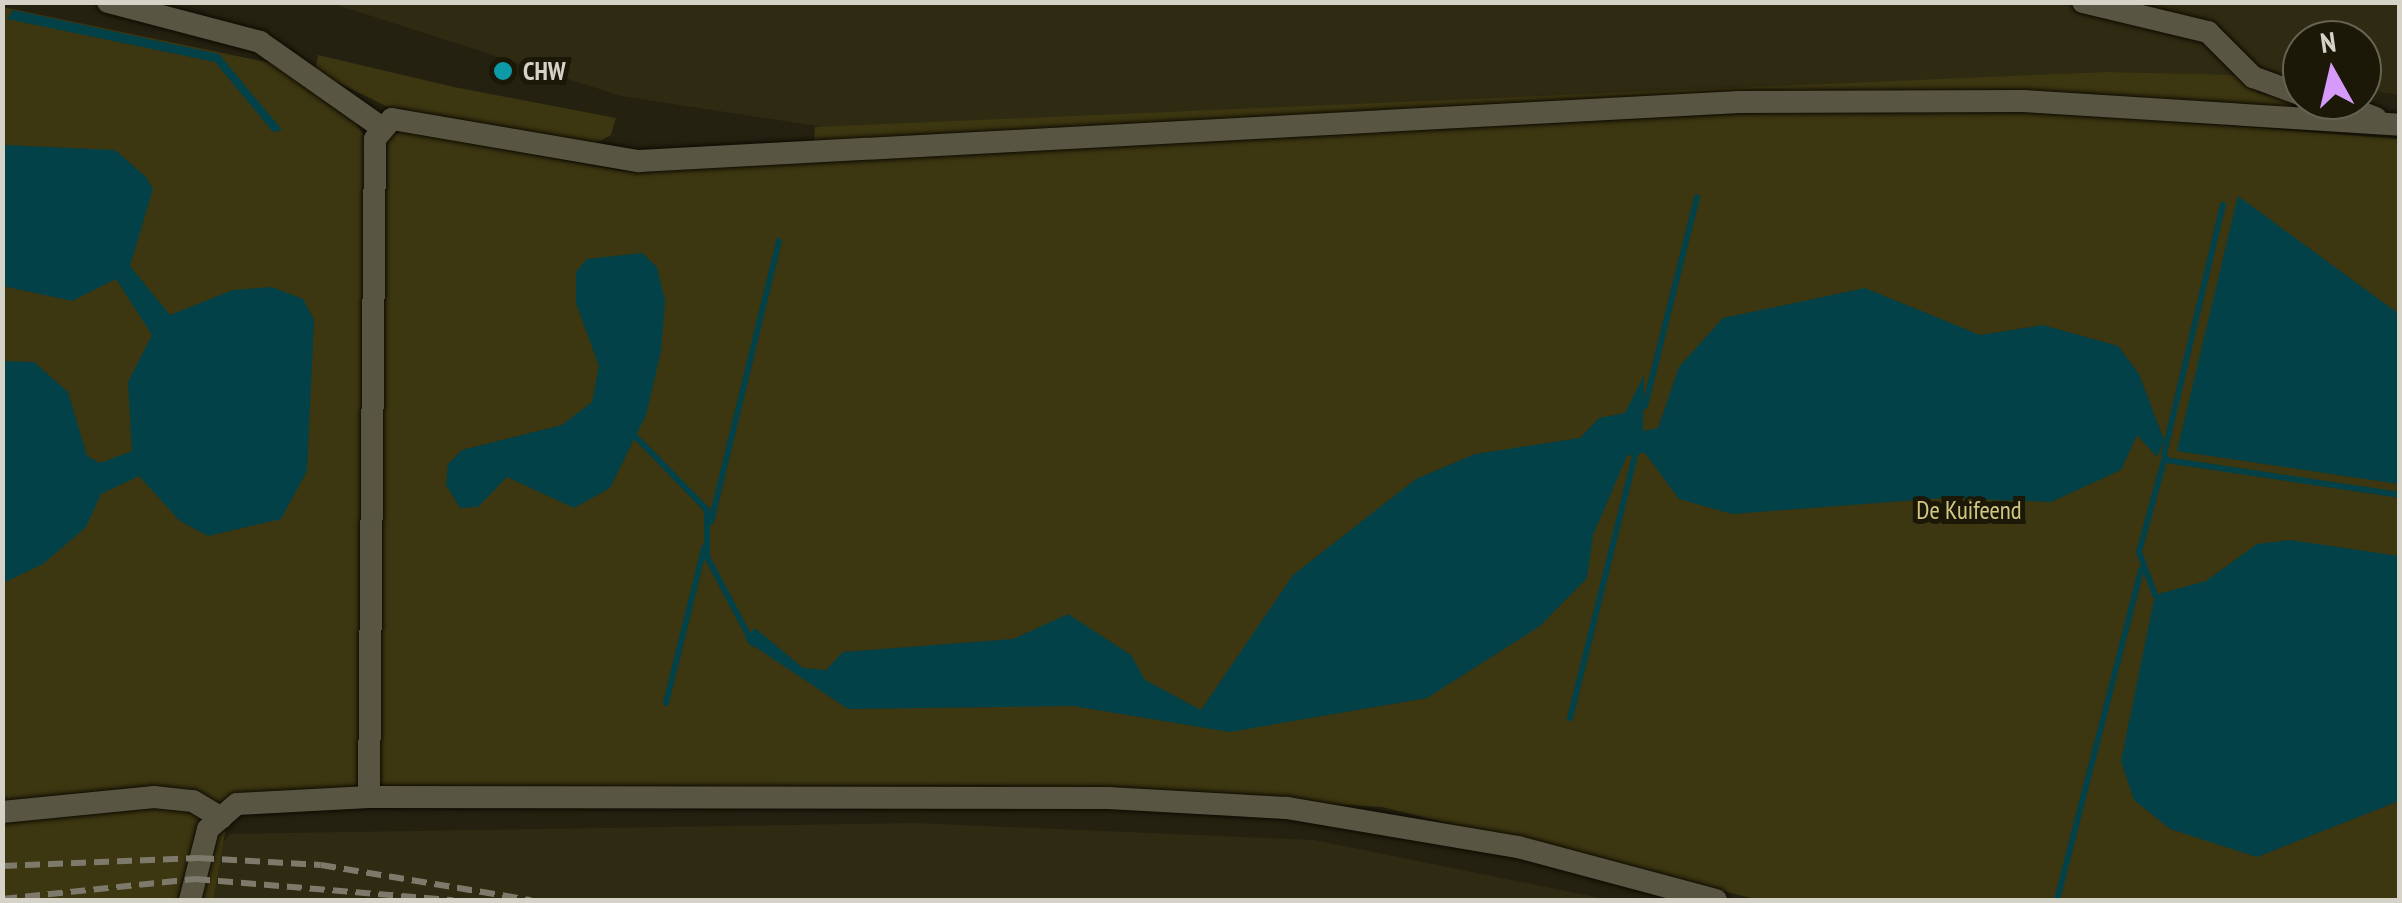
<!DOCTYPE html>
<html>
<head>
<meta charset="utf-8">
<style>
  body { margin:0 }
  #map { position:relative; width:2402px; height:903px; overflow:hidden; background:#242110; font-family:"PT Sans Narrow",sans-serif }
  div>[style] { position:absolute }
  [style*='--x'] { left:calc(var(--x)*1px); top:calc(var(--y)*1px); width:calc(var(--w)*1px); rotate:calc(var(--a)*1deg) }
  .built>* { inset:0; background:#2f2b12 }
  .green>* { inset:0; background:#3c3611 }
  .water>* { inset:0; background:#014147 }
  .stream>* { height:6px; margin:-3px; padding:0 3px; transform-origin:3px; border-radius:3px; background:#014147 }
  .roads { filter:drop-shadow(0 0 2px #0d0a00) drop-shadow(0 0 2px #0d0a00) }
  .minor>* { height:22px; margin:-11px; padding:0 11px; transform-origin:11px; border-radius:11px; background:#585542 }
  .rail>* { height:6px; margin-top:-3px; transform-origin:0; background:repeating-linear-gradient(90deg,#7d7a6c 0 15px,transparent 0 23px) }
  .dots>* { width:28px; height:28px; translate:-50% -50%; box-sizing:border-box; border:5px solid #1b1807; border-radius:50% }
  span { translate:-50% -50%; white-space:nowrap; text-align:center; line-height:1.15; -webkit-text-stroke:10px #1b1807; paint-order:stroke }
  .poi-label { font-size:25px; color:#d5d3c8; font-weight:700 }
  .left { translate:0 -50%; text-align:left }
  .park-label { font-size:25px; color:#d2c783 }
  .frame { position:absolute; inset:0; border:5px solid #d5d3c8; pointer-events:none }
  .north { position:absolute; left:2282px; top:20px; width:100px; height:100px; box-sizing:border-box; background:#1b1807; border:2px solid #656354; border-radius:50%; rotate:352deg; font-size:28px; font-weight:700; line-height:40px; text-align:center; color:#d5d3c8 }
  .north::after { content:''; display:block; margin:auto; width:35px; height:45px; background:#d69bfa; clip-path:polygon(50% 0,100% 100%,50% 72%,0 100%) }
</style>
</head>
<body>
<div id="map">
  <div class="built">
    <div style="clip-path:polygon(2399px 2px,2400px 95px,2362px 89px,2362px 40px,2302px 40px,2302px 79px,2105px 72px,856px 132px,621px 96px,331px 3px)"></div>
    <div style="clip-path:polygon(915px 823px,1314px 840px,1610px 900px,177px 900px,230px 834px)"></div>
  </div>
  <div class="green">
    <div style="clip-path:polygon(3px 7px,275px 64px,355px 122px,367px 141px,404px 131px,621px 171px,1873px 107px,2002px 108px,2399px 139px,2399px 900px,1759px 900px,1382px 807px,994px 785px,420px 788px,231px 800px,213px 900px,3px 900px)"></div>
    <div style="clip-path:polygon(318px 55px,454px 87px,616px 118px,611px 135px,589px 147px,392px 109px,315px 71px)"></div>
    <div style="clip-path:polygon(2105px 72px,2241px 75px,2258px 93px,2348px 115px,1936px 91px,814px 145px,815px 127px)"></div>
  </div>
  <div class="water">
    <div style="clip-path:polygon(13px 10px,219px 54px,282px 130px,273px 132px,215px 62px,7px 19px)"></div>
    <div style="clip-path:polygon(3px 145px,115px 150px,146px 177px,153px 189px,130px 266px,170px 315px,233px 290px,272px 287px,303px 299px,314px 320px,307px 471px,281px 519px,208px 536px,180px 521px,139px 476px,101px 494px,86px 527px,43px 564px,3px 583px,3px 361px,34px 362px,68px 392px,87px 456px,100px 463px,132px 451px,128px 382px,152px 335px,116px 279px,72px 301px,3px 286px)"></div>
    <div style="clip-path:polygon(2238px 196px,2399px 314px,2399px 484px,2177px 451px)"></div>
    <div style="clip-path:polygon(642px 253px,657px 267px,665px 301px,661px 351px,646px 415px,610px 488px,574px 508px,507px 477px,478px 507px,460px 508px,446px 485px,448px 464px,462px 450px,562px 425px,592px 402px,599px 366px,576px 303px,576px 272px,587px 259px)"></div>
    <div style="clip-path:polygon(1865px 288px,1980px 335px,2043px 325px,2118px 346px,2139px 374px,2164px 440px,2157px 457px,2137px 435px,2121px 470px,2051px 502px,1943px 498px,1732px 514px,1679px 499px,1645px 453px,1627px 456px,1593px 535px,1587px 578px,1540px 626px,1427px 698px,1230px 732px,1073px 706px,848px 709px,745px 640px,755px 628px,803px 668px,826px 670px,843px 652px,1013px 639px,1068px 614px,1131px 655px,1145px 680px,1201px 710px,1293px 575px,1416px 479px,1475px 454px,1580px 438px,1599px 418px,1625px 413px,1644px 375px,1643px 431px,1658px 428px,1679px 367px,1723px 318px)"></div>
    <div style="clip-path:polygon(2290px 540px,2399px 556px,2399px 801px,2257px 857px,2170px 829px,2134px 800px,2121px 761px,2155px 595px,2206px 581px,2257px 544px)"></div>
  </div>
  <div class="stream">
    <div style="--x:1645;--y:406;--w:215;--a:-76"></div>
    <div style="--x:637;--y:438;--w:100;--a:45.8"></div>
    <div style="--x:707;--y:510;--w:47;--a:90"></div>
    <div style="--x:707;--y:557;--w:98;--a:62.1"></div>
    <div style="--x:2164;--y:454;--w:256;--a:-76.7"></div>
    <div style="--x:2166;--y:460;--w:237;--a:8.5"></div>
    <div style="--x:711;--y:522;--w:289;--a:-76.4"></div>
    <div style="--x:2155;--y:595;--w:46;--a:-110.4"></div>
    <div style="--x:2139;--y:552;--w:98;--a:-74.7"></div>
    <div style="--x:666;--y:703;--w:160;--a:-76.2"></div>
    <div style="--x:1570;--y:718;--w:279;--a:-76.1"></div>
    <div style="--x:2057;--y:900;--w:341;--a:-75.7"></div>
  </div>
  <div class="roads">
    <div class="minor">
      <div style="--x:108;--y:2;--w:157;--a:14.7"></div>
      <div style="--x:260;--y:42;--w:148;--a:35.1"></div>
      <div style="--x:2083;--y:2;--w:129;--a:13.5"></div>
      <div style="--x:2208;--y:32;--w:64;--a:45"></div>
      <div style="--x:2253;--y:77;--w:52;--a:20.2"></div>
      <div style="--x:2330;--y:100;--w:49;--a:21.4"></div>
      <div style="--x:369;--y:797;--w:658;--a:-89.48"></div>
      <div style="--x:375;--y:139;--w:26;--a:-50"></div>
      <div style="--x:392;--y:119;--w:251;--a:9.7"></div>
      <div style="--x:639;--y:161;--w:1102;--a:-3.07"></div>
      <div style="--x:1739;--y:102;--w:284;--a:-0.2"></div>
      <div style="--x:2023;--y:101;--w:378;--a:3.6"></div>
      <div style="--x:2;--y:812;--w:153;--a:-5.6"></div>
      <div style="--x:154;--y:797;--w:39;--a:6"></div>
      <div style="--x:193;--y:801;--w:33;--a:31"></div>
      <div style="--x:190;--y:900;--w:73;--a:-75.8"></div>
      <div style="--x:208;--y:829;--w:38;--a:-41"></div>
      <div style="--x:237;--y:804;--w:132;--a:-3"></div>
      <div style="--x:369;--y:797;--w:739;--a:0.08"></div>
      <div style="--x:1108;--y:798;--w:179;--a:3.2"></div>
      <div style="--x:1287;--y:808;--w:234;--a:9.6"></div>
      <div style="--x:1518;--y:847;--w:205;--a:15"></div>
    </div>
  </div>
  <div class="rail">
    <div style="--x:2;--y:866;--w:197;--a:-2.3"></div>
    <div style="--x:199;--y:858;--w:122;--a:3.3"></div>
    <div style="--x:321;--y:865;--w:213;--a:9.5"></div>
    <div style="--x:2;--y:899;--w:194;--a:-5.9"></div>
    <div style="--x:195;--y:879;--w:259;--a:4.7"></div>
  </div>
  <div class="dots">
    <div style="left:503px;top:71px;background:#0f9aa8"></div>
  </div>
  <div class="poi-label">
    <span class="left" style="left:523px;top:71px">CHW</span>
  </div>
  <div class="park-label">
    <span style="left:1969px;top:510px">De Kuifeend</span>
  </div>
  <div class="frame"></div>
  <div class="north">N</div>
</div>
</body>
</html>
